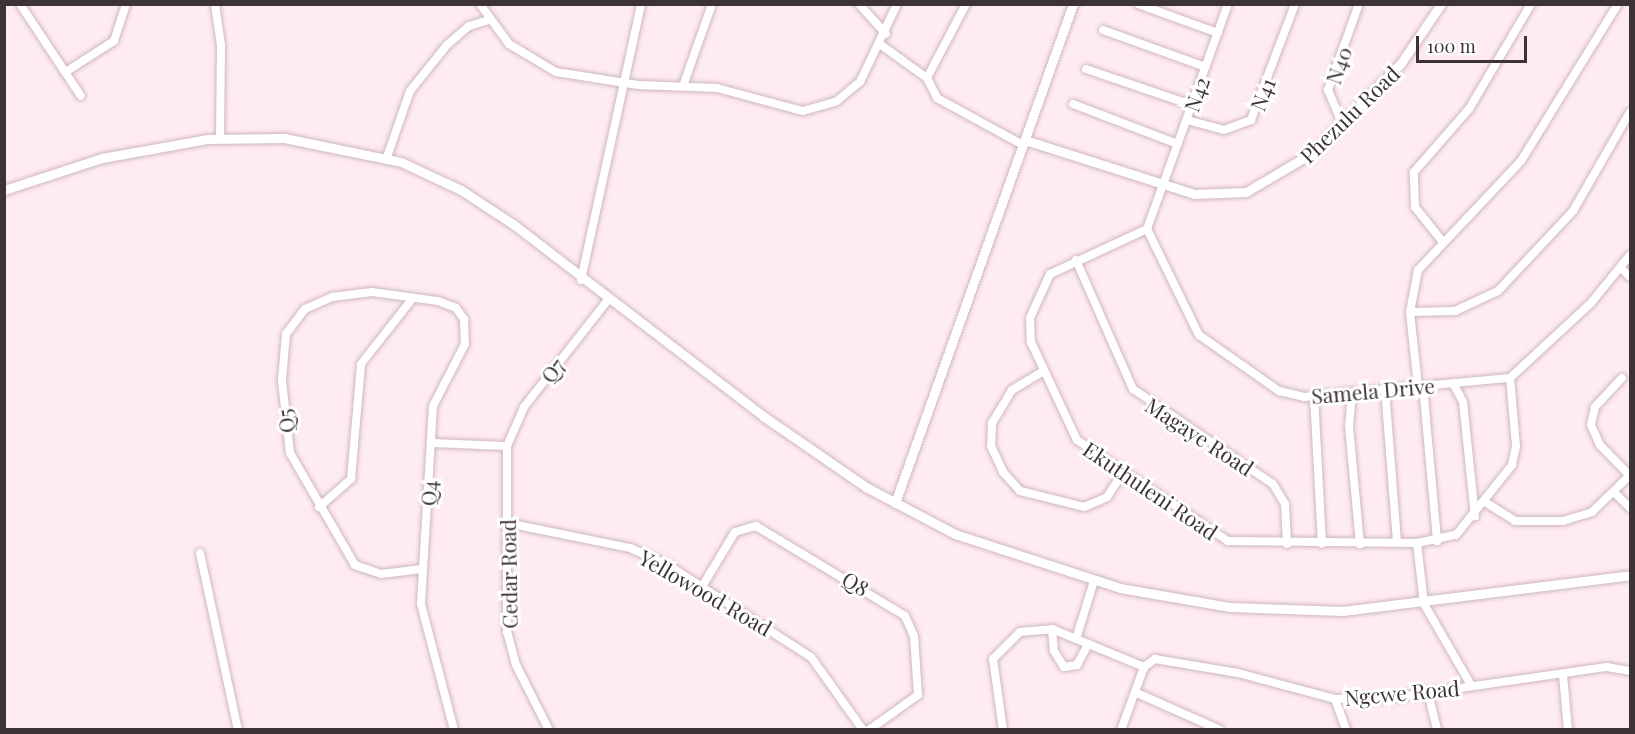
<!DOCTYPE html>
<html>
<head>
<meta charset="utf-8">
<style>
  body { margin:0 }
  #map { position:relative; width:1635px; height:734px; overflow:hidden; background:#ffecf1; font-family:"Playfair Display",serif }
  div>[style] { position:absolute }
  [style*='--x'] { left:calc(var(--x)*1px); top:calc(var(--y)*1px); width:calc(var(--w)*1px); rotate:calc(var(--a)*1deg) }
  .roads { filter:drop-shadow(0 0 2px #cfb8bf) drop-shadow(0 0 2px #cfb8bf) }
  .minor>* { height:8px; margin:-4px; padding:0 4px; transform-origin:4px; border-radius:4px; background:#fff }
  .tertiary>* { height:9px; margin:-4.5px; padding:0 4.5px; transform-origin:4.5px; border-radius:4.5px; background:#fff }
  span { translate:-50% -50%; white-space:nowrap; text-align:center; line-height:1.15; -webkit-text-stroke:6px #fff; paint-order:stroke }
  .street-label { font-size:21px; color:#3c3336 }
  .frame { position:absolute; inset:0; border:6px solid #3c3336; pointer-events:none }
  .scale { position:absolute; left:1416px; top:36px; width:111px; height:27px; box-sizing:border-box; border:3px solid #3c3336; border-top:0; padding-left:8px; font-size:18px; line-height:21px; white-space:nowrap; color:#3c3336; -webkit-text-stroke:4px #fff; paint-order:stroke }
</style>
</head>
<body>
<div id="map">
  <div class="roads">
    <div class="minor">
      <div style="--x:20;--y:4;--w:110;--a:56.5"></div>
      <div style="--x:215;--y:4;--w:41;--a:81.7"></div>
      <div style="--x:221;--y:45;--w:93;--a:90.6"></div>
      <div style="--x:480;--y:4;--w:49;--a:54.1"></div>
      <div style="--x:509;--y:44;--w:55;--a:30.8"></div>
      <div style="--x:556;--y:72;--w:83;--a:9"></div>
      <div style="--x:638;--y:85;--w:79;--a:2.2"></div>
      <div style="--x:717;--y:88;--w:89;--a:15"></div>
      <div style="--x:803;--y:111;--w:35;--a:-16"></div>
      <div style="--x:837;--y:101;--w:30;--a:-40"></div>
      <div style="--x:860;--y:82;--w:86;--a:-64.6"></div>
      <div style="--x:859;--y:4;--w:40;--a:48"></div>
      <div style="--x:1138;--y:4;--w:85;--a:19.9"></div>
      <div style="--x:1103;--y:30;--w:109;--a:19.8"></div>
      <div style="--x:881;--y:45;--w:57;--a:35.7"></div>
      <div style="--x:927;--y:78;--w:84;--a:-62.2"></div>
      <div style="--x:1086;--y:69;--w:112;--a:18.8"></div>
      <div style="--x:67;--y:71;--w:56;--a:-32.6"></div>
      <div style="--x:114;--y:41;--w:39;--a:-72"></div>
      <div style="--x:927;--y:78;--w:22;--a:63"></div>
      <div style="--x:937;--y:98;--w:98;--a:28.7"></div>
      <div style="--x:683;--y:86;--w:87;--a:-70.5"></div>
      <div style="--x:1073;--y:104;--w:112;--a:20.9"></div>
      <div style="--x:1187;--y:120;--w:38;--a:15"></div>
      <div style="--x:1224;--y:130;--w:29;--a:-20"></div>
      <div style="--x:1251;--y:120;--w:124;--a:-69.2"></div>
      <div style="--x:1342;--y:123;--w:36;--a:-113"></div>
      <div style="--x:1328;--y:90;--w:91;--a:-70.2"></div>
      <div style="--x:387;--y:157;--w:70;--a:-70.8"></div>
      <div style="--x:410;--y:91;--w:59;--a:-51.2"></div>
      <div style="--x:447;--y:45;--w:29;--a:-41"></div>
      <div style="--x:469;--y:26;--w:21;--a:-17"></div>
      <div style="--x:1147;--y:229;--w:107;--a:155.1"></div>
      <div style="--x:1050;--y:274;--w:48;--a:114.4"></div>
      <div style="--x:1030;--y:318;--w:24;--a:88"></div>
      <div style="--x:1031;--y:342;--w:108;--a:64.9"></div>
      <div style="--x:1077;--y:440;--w:182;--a:33.8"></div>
      <div style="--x:1228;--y:541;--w:189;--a:0.6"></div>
      <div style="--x:1417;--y:543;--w:40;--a:-12"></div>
      <div style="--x:1456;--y:535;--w:90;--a:-51.3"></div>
      <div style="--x:1512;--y:465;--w:19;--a:-78"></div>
      <div style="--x:1516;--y:446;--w:68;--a:-95"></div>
      <div style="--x:1147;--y:229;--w:118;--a:63.9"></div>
      <div style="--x:1199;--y:335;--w:98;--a:35"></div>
      <div style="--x:1279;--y:391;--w:26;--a:13"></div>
      <div style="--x:1304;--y:397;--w:207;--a:-5.3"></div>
      <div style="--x:1510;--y:378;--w:110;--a:-42.8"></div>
      <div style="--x:1591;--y:303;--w:62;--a:-50.9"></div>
      <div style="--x:1147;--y:229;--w:239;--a:-70.2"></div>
      <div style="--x:1443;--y:242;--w:45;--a:-128.7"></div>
      <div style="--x:1415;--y:207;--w:35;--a:-92"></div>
      <div style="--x:1414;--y:172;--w:84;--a:-48.9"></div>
      <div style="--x:1469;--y:109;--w:122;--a:-59.4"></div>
      <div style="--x:1076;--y:260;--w:141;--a:66.2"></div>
      <div style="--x:1133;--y:389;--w:169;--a:34.2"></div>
      <div style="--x:1273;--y:484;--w:23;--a:59"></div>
      <div style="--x:1285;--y:504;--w:40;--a:87.1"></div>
      <div style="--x:1622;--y:269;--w:11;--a:45"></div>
      <div style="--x:581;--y:280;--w:282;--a:-77.7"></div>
      <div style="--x:1410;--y:312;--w:45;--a:-1.3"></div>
      <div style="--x:1455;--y:311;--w:47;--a:-24.9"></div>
      <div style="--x:1498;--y:291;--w:110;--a:-46.8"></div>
      <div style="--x:1573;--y:211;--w:114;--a:-60.1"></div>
      <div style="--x:1042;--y:372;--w:35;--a:149"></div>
      <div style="--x:1012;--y:390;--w:39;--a:121"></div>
      <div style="--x:992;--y:423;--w:23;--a:92"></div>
      <div style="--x:991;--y:446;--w:29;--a:65"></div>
      <div style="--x:1003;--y:472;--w:25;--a:48"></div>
      <div style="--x:1020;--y:491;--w:66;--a:14"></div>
      <div style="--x:1084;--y:507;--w:25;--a:-23"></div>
      <div style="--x:1107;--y:497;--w:27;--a:-57"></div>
      <div style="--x:1622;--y:378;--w:40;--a:133"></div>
      <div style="--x:1595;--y:407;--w:18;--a:103"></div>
      <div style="--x:1591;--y:425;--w:22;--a:66"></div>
      <div style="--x:1600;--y:445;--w:43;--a:45.9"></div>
      <div style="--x:1453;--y:383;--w:21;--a:62"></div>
      <div style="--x:1463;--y:402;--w:115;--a:84"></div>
      <div style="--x:1418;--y:386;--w:74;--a:-96.2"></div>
      <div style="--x:1410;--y:312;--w:43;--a:-79.2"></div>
      <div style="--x:1418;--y:270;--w:150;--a:-46.6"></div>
      <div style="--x:1521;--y:161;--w:185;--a:-58.3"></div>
      <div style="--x:1423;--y:386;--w:156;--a:84.8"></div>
      <div style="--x:1385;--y:389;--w:154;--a:85.5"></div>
      <div style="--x:1352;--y:393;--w:33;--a:95"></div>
      <div style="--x:1349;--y:426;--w:119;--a:84.7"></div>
      <div style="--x:1314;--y:396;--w:148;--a:86.9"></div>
      <div style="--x:431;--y:443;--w:76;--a:2.3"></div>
      <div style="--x:1614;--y:492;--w:23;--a:45"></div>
      <div style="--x:1485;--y:502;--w:36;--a:32"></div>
      <div style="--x:1515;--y:521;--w:48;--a:0"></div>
      <div style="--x:1563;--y:521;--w:30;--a:-17"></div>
      <div style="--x:1592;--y:512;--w:53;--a:-44.2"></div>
      <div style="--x:319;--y:507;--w:43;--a:-41.2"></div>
      <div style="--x:351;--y:479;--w:115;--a:-85"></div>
      <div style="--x:361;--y:364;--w:84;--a:-51.8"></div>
      <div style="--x:507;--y:523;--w:126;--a:11.5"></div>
      <div style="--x:630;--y:548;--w:42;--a:24.1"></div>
      <div style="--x:668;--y:565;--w:170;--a:32.8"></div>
      <div style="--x:811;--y:657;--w:90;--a:54.5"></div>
      <div style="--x:1417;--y:543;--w:61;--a:83.5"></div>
      <div style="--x:1424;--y:604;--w:94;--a:59.9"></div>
      <div style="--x:200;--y:553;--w:181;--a:77.9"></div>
      <div style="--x:422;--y:569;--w:41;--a:173"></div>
      <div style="--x:381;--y:574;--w:28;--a:-161"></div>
      <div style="--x:355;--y:565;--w:129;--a:-120.1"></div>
      <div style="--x:290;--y:453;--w:73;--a:-96.3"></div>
      <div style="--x:282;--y:380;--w:46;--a:-85"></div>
      <div style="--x:286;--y:334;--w:31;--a:-53"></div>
      <div style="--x:305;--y:309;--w:30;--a:-24"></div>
      <div style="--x:332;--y:297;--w:40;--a:-7.1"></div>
      <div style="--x:372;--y:292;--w:67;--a:7.8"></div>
      <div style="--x:438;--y:301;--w:19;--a:21"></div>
      <div style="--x:456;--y:308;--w:14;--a:54"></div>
      <div style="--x:464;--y:319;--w:25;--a:88"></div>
      <div style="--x:465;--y:344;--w:70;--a:117.3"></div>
      <div style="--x:433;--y:406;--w:198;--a:93.5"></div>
      <div style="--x:421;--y:604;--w:130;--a:75.3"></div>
      <div style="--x:703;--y:585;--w:62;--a:-58.9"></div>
      <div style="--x:735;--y:532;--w:22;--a:-16"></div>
      <div style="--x:756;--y:526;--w:174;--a:31.1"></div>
      <div style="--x:905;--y:616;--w:22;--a:66"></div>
      <div style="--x:914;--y:636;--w:59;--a:86.1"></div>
      <div style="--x:918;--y:695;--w:60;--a:144.5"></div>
      <div style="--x:1052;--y:629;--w:22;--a:85"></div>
      <div style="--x:1054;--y:651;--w:19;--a:58"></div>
      <div style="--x:1064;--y:667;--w:13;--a:-9"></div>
      <div style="--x:1077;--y:665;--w:24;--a:-62"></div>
      <div style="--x:1076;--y:639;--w:61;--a:-72.8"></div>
      <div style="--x:1563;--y:675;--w:55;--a:84.8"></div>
      <div style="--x:1137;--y:693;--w:91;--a:24"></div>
      <div style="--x:1428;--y:693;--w:38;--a:76"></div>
      <div style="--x:1335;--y:699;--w:33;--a:70"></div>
      <div style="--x:549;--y:730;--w:73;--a:-116.9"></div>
      <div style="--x:516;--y:665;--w:34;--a:-105"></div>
      <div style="--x:507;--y:632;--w:186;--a:-90"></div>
      <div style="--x:507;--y:446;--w:43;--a:-66.4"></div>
      <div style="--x:524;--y:407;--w:136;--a:-51.9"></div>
      <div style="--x:1003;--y:730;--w:72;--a:-98"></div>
      <div style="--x:993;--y:659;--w:38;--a:-45"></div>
      <div style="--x:1020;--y:632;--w:32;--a:-5"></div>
      <div style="--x:1052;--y:629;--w:100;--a:22.4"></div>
      <div style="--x:1121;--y:730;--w:67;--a:-69.9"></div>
      <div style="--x:1144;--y:667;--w:14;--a:-36"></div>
      <div style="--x:1155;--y:659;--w:84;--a:9.6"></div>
      <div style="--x:1238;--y:673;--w:100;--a:15"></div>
      <div style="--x:1335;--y:699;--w:56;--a:-1"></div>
      <div style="--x:1391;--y:698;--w:218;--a:-8.2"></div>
      <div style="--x:1607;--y:667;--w:23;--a:10"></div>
    </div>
    <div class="tertiary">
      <div style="--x:1025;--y:140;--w:177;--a:17.7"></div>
      <div style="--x:1194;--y:194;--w:52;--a:-2.2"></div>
      <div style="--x:1246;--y:192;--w:77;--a:-30.6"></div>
      <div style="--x:1312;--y:153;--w:127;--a:-45.3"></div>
      <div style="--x:1401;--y:63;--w:71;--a:-55.9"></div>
      <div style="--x:4;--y:190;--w:103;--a:-18.1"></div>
      <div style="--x:102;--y:158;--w:108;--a:-10.2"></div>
      <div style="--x:208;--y:139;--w:76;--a:-0.8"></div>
      <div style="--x:284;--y:138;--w:119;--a:11.6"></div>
      <div style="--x:401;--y:162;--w:66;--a:25"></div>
      <div style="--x:461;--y:190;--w:62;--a:33.2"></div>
      <div style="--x:513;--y:224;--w:315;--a:37.5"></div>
      <div style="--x:763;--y:416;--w:125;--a:34.6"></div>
      <div style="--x:866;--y:487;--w:101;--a:27.8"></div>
      <div style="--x:955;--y:534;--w:174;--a:18.1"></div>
      <div style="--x:1120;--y:588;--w:112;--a:9.8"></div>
      <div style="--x:1230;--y:607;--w:113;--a:2"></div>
      <div style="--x:1343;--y:611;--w:289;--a:-7.1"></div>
      <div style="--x:895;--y:503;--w:530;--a:-70.37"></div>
    </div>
  </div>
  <div class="street-label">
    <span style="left:1338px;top:65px;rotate:-70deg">N40</span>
    <span style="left:1196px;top:94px;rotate:-70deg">N42</span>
    <span style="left:1262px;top:94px;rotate:-68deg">N41</span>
    <span style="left:1349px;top:114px;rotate:-44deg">Phezulu Road</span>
    <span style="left:552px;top:370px;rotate:-53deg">Q7</span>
    <span style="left:1373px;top:390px;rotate:-5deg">Samela Drive</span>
    <span style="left:285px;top:421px;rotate:-96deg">Q5</span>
    <span style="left:1200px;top:436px;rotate:33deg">Magaye Road</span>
    <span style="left:1151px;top:490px;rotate:34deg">Ekuthuleni Road</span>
    <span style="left:428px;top:493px;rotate:-86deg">Q4</span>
    <span style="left:508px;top:574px;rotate:-91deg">Cedar Road</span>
    <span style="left:856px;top:583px;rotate:31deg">Q8</span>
    <span style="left:706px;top:592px;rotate:30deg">Yellowood Road</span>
    <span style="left:1402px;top:692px;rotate:-5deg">Ngcwe Road</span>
  </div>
  <div class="frame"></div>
  <div class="scale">100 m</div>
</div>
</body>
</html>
